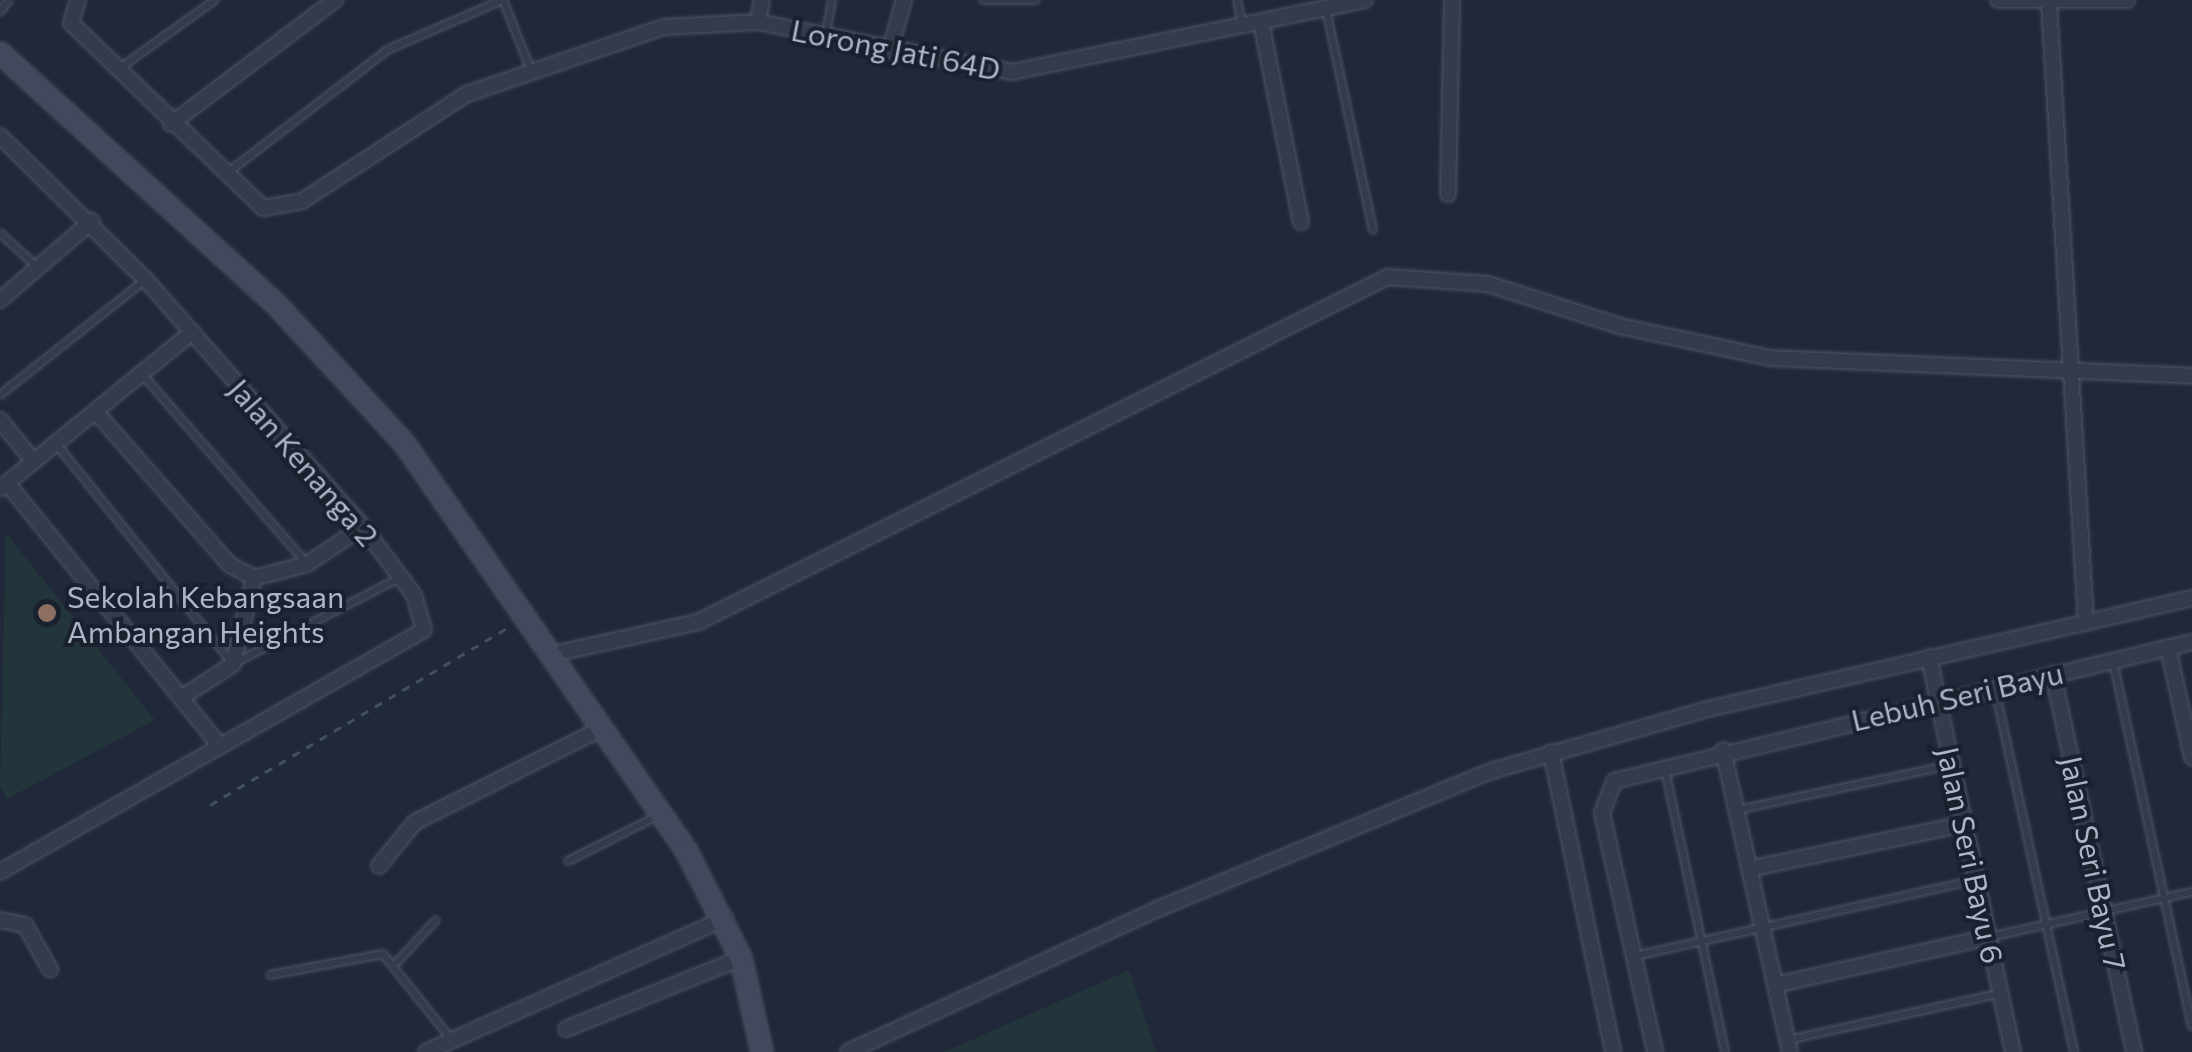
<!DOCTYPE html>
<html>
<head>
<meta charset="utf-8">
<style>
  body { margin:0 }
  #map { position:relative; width:2192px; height:1052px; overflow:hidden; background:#202839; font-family:Commissioner,sans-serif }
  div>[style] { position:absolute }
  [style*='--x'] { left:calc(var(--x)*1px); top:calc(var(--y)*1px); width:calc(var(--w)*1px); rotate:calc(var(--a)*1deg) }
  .green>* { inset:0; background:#22353a }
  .path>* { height:2.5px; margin-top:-1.25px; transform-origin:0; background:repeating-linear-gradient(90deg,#405258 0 8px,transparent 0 16px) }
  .roads { filter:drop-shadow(0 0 2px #4e5564) drop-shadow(0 0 2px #4e5564) }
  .lane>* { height:6px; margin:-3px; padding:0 3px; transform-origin:3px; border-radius:3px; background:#343b4a }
  .street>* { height:14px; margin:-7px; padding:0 7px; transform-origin:7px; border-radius:7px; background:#343b4a }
  .secondary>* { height:20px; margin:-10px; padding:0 10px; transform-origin:10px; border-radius:10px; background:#42495d }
  .dots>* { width:28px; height:28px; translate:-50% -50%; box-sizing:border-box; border:5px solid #19202e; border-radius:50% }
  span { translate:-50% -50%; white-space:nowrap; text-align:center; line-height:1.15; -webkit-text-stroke:8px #19202e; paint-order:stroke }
  .street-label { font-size:30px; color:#aeb5c6 }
  .poi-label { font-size:30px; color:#aeb5c6 }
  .left { translate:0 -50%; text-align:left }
</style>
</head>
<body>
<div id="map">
  <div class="green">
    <div style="clip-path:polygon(6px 533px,155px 720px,7px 799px,0 786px)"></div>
    <div style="clip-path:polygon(1129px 970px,1156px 1052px,944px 1052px)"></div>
  </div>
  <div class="path">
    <div style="--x:210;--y:805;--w:348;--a:-30.8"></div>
  </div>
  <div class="roads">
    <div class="lane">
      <div style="--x:503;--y:0;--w:73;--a:68.3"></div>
      <div style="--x:983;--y:0;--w:53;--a:0"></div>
      <div style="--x:1237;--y:0;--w:24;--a:78"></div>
      <div style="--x:1326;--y:9;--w:226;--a:78"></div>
      <div style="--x:0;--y:12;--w:15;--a:-53"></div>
      <div style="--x:826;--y:34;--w:35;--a:-80"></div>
      <div style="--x:120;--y:68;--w:117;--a:-35.6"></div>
      <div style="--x:226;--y:174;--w:205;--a:-37.5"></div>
      <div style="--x:389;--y:49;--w:123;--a:-23.4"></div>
      <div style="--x:0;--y:233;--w:49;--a:42.5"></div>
      <div style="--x:142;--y:374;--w:252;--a:49"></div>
      <div style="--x:0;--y:395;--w:184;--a:-38.4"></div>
      <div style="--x:57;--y:445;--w:281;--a:51.2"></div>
      <div style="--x:233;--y:664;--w:187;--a:-27.4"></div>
      <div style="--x:2113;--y:661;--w:374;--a:77.8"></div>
      <div style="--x:1995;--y:689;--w:371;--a:77.7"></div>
      <div style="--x:1665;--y:769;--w:289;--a:78"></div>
      <div style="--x:1737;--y:810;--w:218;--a:-11.9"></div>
      <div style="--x:568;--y:861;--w:100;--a:-26.8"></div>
      <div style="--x:1990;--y:937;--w:207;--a:-12.6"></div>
      <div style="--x:1635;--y:956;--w:347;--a:-12.6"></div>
      <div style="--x:397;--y:962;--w:57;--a:-47.1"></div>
      <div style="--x:270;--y:975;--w:115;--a:-10.5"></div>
      <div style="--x:383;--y:954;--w:109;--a:51.3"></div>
      <div style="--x:1788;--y:1040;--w:218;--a:-12.4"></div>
    </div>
    <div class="street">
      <div style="--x:78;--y:0;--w:24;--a:107"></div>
      <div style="--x:71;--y:23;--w:267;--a:43.9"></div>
      <div style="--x:263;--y:208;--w:40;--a:-10"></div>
      <div style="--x:302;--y:201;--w:197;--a:-33"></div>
      <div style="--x:467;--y:94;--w:208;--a:-18.8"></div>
      <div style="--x:664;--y:27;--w:94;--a:-3"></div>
      <div style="--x:758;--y:22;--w:259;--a:11.1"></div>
      <div style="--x:1012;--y:72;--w:360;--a:-11.5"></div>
      <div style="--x:1998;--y:0;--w:129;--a:0"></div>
      <div style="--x:2049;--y:3;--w:621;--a:86.58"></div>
      <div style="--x:758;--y:22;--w:22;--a:-80"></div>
      <div style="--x:1261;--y:22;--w:204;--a:78.7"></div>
      <div style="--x:890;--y:50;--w:52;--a:-74.4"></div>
      <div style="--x:171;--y:124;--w:206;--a:-37.1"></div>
      <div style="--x:0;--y:136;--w:205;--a:44.6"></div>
      <div style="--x:146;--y:280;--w:329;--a:48.7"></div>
      <div style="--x:363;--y:527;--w:85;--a:53.1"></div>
      <div style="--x:414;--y:595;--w:36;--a:74"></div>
      <div style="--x:424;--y:630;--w:488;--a:150.3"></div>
      <div style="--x:1448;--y:194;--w:194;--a:-88.8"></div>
      <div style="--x:0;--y:300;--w:121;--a:-40.7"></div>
      <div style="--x:96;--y:412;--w:203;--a:48.8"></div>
      <div style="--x:230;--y:565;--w:27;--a:28"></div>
      <div style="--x:254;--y:578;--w:55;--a:-14.8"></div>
      <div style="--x:307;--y:564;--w:67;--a:-33.5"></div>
      <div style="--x:0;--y:420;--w:54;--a:51"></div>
      <div style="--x:7;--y:483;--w:338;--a:51"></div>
      <div style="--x:1;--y:488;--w:247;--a:-39.2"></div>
      <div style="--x:2168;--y:647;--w:113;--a:77.7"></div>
      <div style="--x:549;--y:655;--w:153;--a:-12.5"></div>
      <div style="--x:698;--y:622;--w:771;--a:-26.57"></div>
      <div style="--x:1388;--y:277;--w:100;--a:4"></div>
      <div style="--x:1488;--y:284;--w:139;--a:17.7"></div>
      <div style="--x:1620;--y:326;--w:154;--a:12"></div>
      <div style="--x:1771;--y:358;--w:421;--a:2.4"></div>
      <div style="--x:1929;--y:657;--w:404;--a:78"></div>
      <div style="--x:2053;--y:674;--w:387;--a:77.9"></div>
      <div style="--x:184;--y:696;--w:59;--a:-33.1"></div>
      <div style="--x:233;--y:664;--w:89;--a:-76.3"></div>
      <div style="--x:1723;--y:750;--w:309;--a:77.5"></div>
      <div style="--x:1551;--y:752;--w:306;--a:78.3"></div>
      <div style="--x:379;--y:866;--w:57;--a:-50.7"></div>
      <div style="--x:415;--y:822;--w:208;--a:-26.6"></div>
      <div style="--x:1749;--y:869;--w:221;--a:-11.8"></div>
      <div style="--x:0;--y:920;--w:25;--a:11"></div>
      <div style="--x:25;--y:925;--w:51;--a:60.4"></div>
      <div style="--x:1775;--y:985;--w:219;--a:-12.6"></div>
      <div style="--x:566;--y:1029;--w:189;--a:-22.1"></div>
      <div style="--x:426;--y:1052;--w:328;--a:-24.1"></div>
      <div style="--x:848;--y:1052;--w:344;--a:-24.8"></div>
      <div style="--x:1160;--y:908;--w:355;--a:-22.5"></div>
      <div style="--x:1488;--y:772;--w:229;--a:-16"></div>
      <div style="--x:1708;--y:709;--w:497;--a:-12.9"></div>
      <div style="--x:1655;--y:1052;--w:245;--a:-102.5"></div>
      <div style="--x:1602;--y:813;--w:34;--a:-69"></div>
      <div style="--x:1614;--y:781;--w:594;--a:-13.52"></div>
    </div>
    <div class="secondary">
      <div style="--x:0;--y:53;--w:369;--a:42.3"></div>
      <div style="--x:273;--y:301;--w:193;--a:47.3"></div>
      <div style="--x:404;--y:443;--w:497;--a:55.3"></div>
      <div style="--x:687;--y:852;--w:119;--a:63"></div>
      <div style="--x:741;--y:958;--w:96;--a:77.4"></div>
    </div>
  </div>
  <div class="dots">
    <div style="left:47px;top:613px;background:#8d6e63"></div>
  </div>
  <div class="street-label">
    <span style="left:896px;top:49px;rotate:11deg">Lorong Jati 64D</span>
    <span style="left:304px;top:462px;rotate:49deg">Jalan Kenanga 2</span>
    <span style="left:1957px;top:696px;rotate:-13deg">Lebuh Seri Bayu</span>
    <span style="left:1971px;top:855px;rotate:78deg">Jalan Seri Bayu 6</span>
    <span style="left:2094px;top:863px;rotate:78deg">Jalan Seri Bayu 7</span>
  </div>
  <div class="poi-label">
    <span class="left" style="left:67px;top:613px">Sekolah Kebangsaan<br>Ambangan Heights</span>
  </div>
</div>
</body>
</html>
